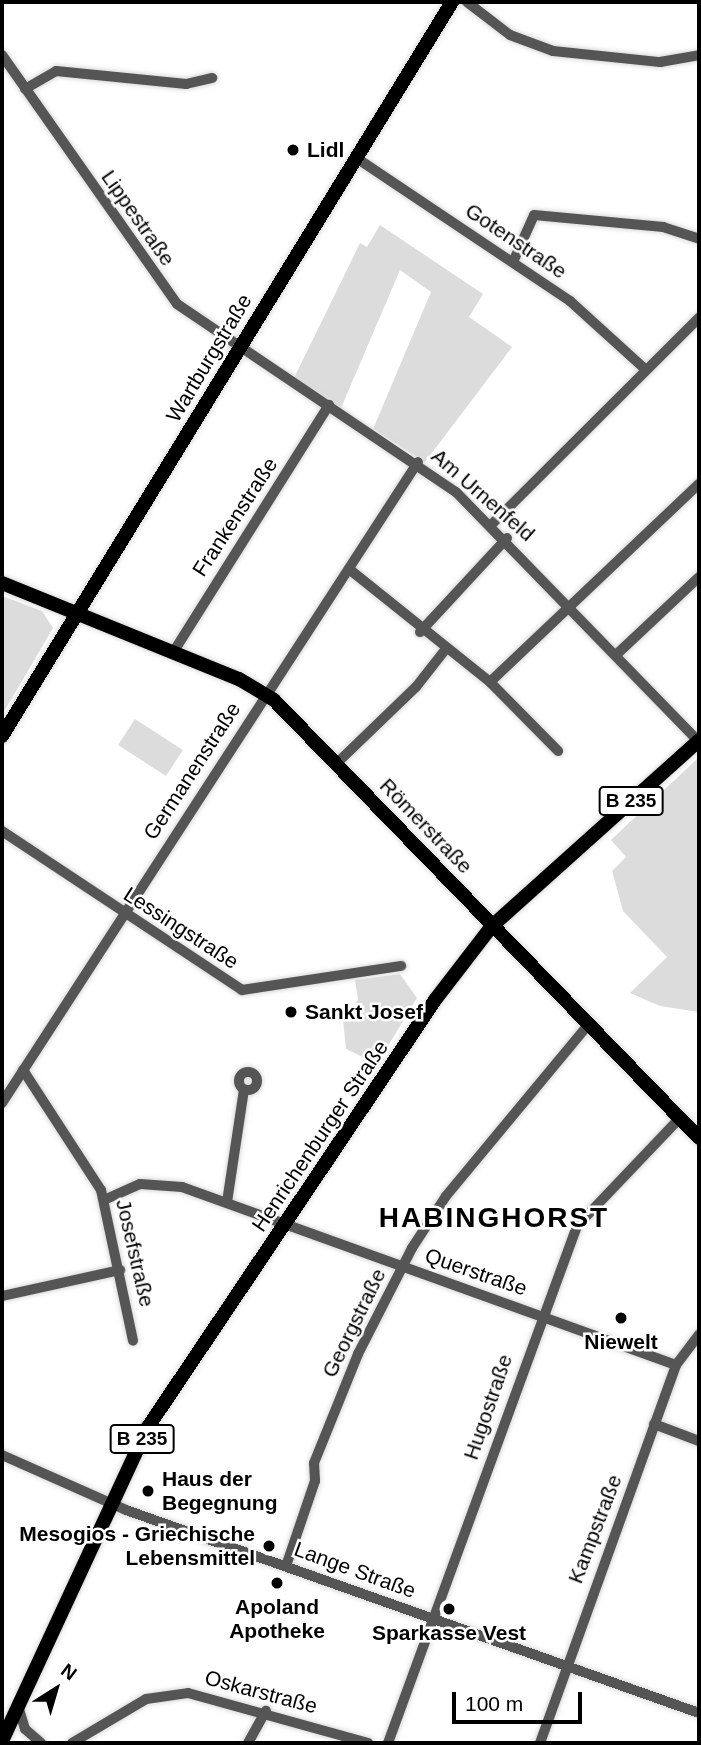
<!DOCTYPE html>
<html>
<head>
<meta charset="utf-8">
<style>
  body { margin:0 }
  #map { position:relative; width:701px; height:1745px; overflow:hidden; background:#fff; font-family:Helvetica,sans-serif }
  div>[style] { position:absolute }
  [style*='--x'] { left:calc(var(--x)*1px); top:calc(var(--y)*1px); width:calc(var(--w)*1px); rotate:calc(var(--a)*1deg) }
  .green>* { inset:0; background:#dcdcdc; transform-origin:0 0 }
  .roads { filter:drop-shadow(0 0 2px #dbdbdb) drop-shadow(0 0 2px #dbdbdb) }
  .minor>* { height:10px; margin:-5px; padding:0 5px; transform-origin:5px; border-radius:5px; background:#555 }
  .minor>.ring { margin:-5px; padding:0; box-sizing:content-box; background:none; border:10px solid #555; border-radius:50% }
  .major>* { height:14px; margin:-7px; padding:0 7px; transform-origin:7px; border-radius:7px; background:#000 }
  .dots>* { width:19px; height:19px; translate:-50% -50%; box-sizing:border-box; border:4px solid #fff; border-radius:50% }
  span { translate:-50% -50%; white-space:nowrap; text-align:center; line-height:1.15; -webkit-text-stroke:5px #fff; paint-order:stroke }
  .shield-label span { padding:2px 5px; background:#fff; border:2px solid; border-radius:5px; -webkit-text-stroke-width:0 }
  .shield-label { font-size:19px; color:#000; font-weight:700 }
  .poi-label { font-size:21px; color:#000; font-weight:700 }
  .left { translate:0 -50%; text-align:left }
  .right { translate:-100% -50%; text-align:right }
  .street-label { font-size:21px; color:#000 }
  .district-label { font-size:28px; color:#000; font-weight:700; letter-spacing:2px }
  .frame { position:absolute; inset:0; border:4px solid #000; pointer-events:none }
  .north { position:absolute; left:21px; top:1654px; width:70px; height:70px; -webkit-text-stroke:5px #fff; paint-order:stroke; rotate:37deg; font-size:19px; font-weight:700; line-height:28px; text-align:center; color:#000 }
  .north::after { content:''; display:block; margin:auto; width:24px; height:32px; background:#000; clip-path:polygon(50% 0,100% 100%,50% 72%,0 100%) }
  .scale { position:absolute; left:452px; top:1692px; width:130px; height:32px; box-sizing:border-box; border:4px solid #000; border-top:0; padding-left:9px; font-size:21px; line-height:24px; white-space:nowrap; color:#000; -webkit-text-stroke:5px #fff; paint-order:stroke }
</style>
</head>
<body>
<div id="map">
  <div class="green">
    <div style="clip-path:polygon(380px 225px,483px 294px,469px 317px,512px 347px,425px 462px,373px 429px,431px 292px,400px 270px,341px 408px,294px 378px,360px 243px,367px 247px)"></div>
    <div style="clip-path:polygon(2px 596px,42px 611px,53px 628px,2px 715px)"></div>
    <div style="left:135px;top:719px;width:57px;height:31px;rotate:33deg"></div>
    <div style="clip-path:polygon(699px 757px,699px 1012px,660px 1006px,630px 993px,667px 957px,623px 911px,612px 871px,626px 857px,611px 840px)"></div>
    <div style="clip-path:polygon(400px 974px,417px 998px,377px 1064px,346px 1049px,343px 1020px,358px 1000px,355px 980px)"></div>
  </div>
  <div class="roads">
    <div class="minor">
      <div style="--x:467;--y:2;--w:54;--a:37.5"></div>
      <div style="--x:510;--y:35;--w:46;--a:20.4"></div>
      <div style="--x:553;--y:51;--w:108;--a:5.9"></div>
      <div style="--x:660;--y:62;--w:40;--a:-10"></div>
      <div style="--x:2;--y:55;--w:304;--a:54.9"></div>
      <div style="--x:177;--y:304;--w:336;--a:34"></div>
      <div style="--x:456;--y:492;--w:347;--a:45.8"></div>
      <div style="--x:25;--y:89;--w:36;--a:-30"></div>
      <div style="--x:56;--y:71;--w:131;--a:5.7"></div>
      <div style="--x:186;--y:84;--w:27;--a:-13"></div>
      <div style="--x:355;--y:157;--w:259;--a:33.8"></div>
      <div style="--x:570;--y:301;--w:101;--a:42.2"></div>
      <div style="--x:513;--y:262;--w:51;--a:-65.9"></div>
      <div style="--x:534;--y:215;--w:130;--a:5.3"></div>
      <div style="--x:663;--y:227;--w:38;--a:18"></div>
      <div style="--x:493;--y:523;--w:291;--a:-44.9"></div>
      <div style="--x:349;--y:569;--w:181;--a:38.7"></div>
      <div style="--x:490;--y:682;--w:97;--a:45.4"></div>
      <div style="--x:420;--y:632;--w:128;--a:-47.2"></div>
      <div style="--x:174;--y:651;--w:291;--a:-57.8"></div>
      <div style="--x:617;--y:654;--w:112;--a:-43.2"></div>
      <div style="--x:490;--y:682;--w:288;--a:-43.5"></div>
      <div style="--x:337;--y:763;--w:110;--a:-43.9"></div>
      <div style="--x:416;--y:687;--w:47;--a:-51.9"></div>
      <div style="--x:2;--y:831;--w:288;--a:33.5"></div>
      <div style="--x:242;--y:990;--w:161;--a:-8.6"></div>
      <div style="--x:23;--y:1070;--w:143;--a:57"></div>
      <div style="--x:101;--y:1190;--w:154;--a:78"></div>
      <div class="ring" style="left:239px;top:1072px;width:8px;height:8px"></div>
      <div style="--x:2;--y:1103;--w:764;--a:-57.02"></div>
      <div style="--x:104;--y:1200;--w:39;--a:-24"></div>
      <div style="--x:140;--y:1184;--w:42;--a:4.1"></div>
      <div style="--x:182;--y:1187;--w:525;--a:19.82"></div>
      <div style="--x:227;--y:1202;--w:113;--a:-81.4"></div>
      <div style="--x:2;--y:1296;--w:121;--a:-12.4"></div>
      <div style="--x:654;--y:1424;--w:48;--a:20.7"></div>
      <div style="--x:2;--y:1455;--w:136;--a:23.9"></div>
      <div style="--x:126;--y:1510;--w:608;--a:19.51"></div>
      <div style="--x:286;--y:1566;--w:90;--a:-71.2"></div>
      <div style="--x:315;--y:1481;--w:18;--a:-93"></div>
      <div style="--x:314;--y:1463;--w:118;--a:-68"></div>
      <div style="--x:358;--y:1354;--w:119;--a:-63"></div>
      <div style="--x:412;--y:1248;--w:62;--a:-56.8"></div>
      <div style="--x:446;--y:1196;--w:222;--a:-50.3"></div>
      <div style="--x:18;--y:1706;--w:24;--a:73"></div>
      <div style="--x:25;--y:1729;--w:21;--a:41"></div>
      <div style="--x:72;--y:1743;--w:86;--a:-30.7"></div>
      <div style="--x:146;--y:1699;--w:42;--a:-8.1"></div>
      <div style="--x:188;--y:1693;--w:187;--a:15.5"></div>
      <div style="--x:248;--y:1743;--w:37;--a:-61"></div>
      <div style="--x:388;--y:1743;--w:550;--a:-69.92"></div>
      <div style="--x:577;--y:1226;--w:149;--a:-46.4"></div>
      <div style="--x:540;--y:1743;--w:402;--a:-70.2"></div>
      <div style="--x:676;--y:1365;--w:38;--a:-53"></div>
    </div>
    <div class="major">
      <div style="--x:2;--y:583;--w:256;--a:22.1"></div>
      <div style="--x:239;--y:679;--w:41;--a:31"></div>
      <div style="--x:274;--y:700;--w:610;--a:45.86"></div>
      <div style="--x:2;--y:736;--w:861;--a:-58.49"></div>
      <div style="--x:2;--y:1741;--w:346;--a:-65.1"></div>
      <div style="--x:148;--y:1427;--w:514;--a:-56.09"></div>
      <div style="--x:435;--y:1000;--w:93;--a:-52.4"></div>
      <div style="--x:492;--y:926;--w:278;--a:-41.9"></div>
    </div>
  </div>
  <div class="dots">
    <div style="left:293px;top:150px;background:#000"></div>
    <div style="left:291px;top:1012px;background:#000"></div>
    <div style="left:621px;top:1318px;background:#000"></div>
    <div style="left:148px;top:1491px;background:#000"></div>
    <div style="left:269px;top:1546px;background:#000"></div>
    <div style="left:277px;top:1583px;background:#000"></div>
    <div style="left:449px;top:1609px;background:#000"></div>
  </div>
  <div class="shield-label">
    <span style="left:631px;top:801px">B 235</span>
    <span style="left:142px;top:1439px">B 235</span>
  </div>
  <div class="poi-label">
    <span class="left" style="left:307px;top:150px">Lidl</span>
    <span class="left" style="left:305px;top:1012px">Sankt Josef</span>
    <span style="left:621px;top:1342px">Niewelt</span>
    <span class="left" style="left:162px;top:1491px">Haus der<br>Begegnung</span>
    <span class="right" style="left:255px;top:1546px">Mesogios - Griechische<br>Lebensmittel</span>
    <span style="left:277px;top:1619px">Apoland<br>Apotheke</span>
    <span style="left:449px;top:1633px">Sparkasse Vest</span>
  </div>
  <div class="street-label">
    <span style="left:138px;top:218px;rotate:55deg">Lippestraße</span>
    <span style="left:516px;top:241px;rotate:34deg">Gotenstraße</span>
    <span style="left:209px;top:358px;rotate:-59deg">Wartburgstraße</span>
    <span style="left:483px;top:495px;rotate:41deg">Am Urnenfeld</span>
    <span style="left:235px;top:517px;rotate:-57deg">Frankenstraße</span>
    <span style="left:192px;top:771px;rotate:-57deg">Germanenstraße</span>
    <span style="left:426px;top:826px;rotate:46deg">Römerstraße</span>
    <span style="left:181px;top:928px;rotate:33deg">Lessingstraße</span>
    <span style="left:320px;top:1136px;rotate:-56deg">Henrichenburger Straße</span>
    <span style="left:135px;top:1253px;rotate:77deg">Josefstraße</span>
    <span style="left:476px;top:1272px;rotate:19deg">Querstraße</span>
    <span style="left:354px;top:1323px;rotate:-64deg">Georgstraße</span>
    <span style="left:488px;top:1407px;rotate:-71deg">Hugostraße</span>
    <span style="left:595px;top:1529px;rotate:-69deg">Kampstraße</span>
    <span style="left:355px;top:1570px;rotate:20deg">Lange Straße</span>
    <span style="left:261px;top:1692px;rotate:15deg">Oskarstraße</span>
  </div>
  <div class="district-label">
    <span style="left:494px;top:1218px">HABINGHORST</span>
  </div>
  <div class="frame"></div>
  <div class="north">N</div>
  <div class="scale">100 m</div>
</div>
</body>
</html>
